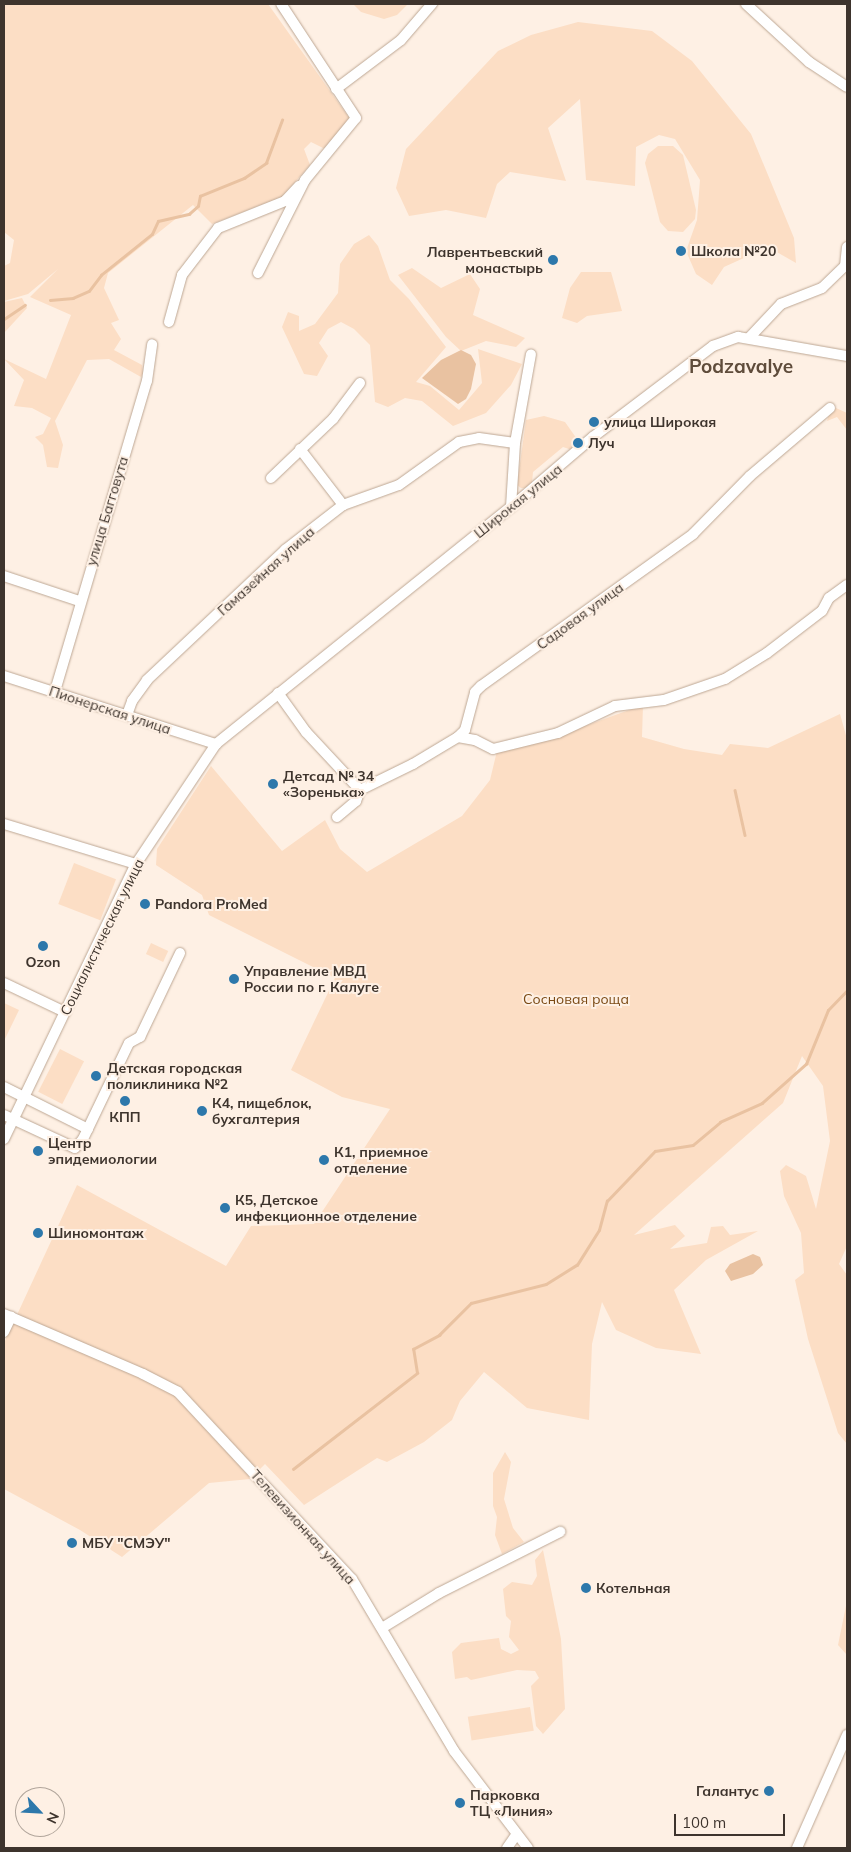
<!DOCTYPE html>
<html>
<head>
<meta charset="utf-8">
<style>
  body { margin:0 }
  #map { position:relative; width:851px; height:1852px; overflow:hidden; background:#fef0e4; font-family:Mulish,sans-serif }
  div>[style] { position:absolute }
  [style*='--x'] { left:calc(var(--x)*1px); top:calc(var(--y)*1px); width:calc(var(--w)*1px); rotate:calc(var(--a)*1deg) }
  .green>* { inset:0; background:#fcdec5; transform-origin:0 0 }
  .water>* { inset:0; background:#e9c2a1 }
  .stream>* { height:2.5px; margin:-1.25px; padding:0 1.25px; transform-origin:1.25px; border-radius:1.25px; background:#e9c2a1 }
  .roads { filter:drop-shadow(0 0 1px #bda794) drop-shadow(0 0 1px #bda794) }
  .minor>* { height:10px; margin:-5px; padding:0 5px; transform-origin:5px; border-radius:5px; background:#fff }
  .dots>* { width:14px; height:14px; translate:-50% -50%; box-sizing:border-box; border:2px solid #fef0e4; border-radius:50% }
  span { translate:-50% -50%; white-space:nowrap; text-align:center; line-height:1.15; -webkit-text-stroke:4px #fef0e4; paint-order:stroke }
  .poi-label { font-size:14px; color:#3e342d; font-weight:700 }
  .left { translate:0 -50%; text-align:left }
  .right { translate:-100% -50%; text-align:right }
  .street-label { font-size:14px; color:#3e342d }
  .park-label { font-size:14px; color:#7b4a15 }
  .district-label { font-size:19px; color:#5f4c3b; font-weight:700 }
  .frame { position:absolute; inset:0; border:5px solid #3e342d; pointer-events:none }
  .north { position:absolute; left:15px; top:1787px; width:50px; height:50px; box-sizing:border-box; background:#fef0e4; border:1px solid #b1a59b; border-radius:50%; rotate:115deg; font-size:14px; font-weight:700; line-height:20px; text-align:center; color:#3e342d }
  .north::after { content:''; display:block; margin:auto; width:18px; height:22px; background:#2d78ab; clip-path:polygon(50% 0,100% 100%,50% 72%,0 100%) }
  .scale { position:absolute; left:674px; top:1814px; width:111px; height:22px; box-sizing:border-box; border:2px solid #3e342d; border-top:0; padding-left:6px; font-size:15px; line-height:18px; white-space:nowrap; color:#3e342d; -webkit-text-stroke:4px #fef0e4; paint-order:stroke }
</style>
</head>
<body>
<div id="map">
  <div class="green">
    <div style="clip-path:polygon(4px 4px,268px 4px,350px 119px,325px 149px,311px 142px,304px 149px,310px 165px,282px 197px,212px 224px,193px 205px,108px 273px,104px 288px,119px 320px,111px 323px,121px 339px,114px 350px,142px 365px,143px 373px,141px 377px,109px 359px,87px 360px,55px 421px,63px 445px,58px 468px,47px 467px,43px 445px,35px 437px,43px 434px,51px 418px,32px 408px,14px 406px,24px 380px,4px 359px,46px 379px,71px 315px,30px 297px,58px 269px,28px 294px,4px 301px,4px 266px,10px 263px,14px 240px,4px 232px)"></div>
    <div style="clip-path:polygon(408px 4px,397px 15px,384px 19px,361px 12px,354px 5px)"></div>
    <div style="clip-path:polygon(578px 22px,652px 31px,692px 61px,751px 134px,794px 238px,796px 263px,768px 247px,724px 267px,712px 285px,696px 274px,686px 251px,697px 220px,700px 180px,675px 139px,659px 135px,636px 147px,635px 186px,586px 180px,580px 99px,548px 128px,566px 181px,510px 172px,497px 184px,486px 218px,446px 210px,409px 216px,396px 188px,406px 149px,498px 51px,531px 35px)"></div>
    <div style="clip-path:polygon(658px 146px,673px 146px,683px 155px,696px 210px,695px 219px,683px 232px,668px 231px,660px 222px,645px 163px,648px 154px)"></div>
    <div style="clip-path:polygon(369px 235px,378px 246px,390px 280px,409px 299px,446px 347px,416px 382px,430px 386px,459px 410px,482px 383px,478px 349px,522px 364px,511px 385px,486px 413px,453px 426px,422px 401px,405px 398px,388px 407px,375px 402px,370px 345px,354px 329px,341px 322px,328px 329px,319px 343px,328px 356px,317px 376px,304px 374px,282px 327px,288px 312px,299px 316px,299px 331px,315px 324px,338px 293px,340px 264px,354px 244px)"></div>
    <div style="clip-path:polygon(412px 268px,441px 288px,470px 274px,480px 289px,473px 315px,525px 338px,516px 347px,486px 341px,461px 351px,446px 337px,398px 275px)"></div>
    <div style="clip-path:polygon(581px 272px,611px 272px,622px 311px,587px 316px,577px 323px,562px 318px,570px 288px)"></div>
    <div style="clip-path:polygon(22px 298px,27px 308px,4px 333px,4px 302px)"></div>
    <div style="clip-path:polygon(836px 408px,847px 413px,847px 430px,837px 417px,827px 421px,829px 414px)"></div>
    <div style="clip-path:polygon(544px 416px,565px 422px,577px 439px,576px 446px,572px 450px,563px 447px,533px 472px,532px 483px,527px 488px,521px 488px,517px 485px,526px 420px)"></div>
    <div style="clip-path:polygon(643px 705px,642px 737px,684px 749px,722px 755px,730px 744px,768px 748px,840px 714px,847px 739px,847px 1246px,839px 1264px,847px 1275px,847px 1444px,838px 1433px,808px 1339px,795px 1280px,804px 1273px,801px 1233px,784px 1196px,780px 1171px,786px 1165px,806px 1176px,816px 1209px,830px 1141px,823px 1086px,802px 1056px,783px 1103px,634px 1235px,675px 1225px,685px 1236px,670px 1249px,707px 1243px,711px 1227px,723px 1226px,730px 1235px,758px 1231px,706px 1260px,674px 1290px,701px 1354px,656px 1348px,616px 1330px,602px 1302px,592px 1344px,589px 1420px,527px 1408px,484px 1372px,460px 1401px,452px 1420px,424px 1442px,387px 1462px,377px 1458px,304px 1505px,265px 1464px,250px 1479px,209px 1483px,122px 1557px,80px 1530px,4px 1489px,4px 1343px,77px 1185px,226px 1266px,251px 1226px,314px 1224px,390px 1109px,342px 1097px,291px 1070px,335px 978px,209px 915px,202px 895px,156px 865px,157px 849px,211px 766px,282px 851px,325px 820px,340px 849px,367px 872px,462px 816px,490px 780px,497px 751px,560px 735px)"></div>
    <div style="left:74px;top:863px;width:45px;height:44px;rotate:21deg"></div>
    <div style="left:151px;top:943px;width:19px;height:12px;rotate:25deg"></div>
    <div style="clip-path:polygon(4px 1003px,19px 1010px,4px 1041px)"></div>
    <div style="left:60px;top:1049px;width:27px;height:48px;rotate:27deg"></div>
    <div style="clip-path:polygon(505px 1452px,511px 1462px,504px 1499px,513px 1528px,524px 1542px,502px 1554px,495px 1535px,497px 1517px,493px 1506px,493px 1473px)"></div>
    <div style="clip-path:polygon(543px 1550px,561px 1639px,565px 1709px,543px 1734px,536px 1726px,531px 1686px,539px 1678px,535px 1671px,517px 1670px,471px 1680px,467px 1677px,455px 1679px,452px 1652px,461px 1643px,499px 1638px,501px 1649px,511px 1654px,519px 1650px,509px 1637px,511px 1621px,506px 1616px,503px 1589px,512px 1582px,532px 1585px,537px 1576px,535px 1560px)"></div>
    <div style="clip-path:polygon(847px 1601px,847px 1655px,838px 1645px)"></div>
    <div style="left:530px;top:1707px;width:24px;height:63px;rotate:81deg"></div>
  </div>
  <div class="water">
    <div style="clip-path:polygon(461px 350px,471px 355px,476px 364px,471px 389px,466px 399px,458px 404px,422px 378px,441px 360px)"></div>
    <div style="clip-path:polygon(753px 1254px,760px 1257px,763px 1265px,753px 1274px,731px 1281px,725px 1271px,730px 1264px)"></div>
  </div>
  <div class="stream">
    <div style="--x:50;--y:300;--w:23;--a:-5"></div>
    <div style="--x:73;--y:298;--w:17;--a:-24"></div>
    <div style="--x:89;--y:291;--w:20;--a:-53"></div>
    <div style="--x:101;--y:275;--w:65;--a:-38.8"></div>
    <div style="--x:152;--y:234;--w:14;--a:-65"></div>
    <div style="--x:158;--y:221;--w:32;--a:-13"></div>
    <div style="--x:189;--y:214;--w:12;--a:-42"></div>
    <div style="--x:198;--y:206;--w:10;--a:-79"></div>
    <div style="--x:200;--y:196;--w:48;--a:-22.2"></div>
    <div style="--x:244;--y:178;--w:27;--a:-34"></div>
    <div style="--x:266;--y:163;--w:46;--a:-69.6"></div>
    <div style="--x:4;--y:319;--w:25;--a:-34"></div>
    <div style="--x:735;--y:790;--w:46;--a:77.5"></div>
    <div style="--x:293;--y:1469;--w:157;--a:-37.7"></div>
    <div style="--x:417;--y:1373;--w:24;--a:-99"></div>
    <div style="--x:413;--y:1349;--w:30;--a:-28"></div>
    <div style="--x:439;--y:1335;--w:45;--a:-45"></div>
    <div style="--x:471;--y:1303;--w:77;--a:-14.2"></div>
    <div style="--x:546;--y:1284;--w:36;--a:-32"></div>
    <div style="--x:577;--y:1265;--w:41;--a:-57.8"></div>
    <div style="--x:599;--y:1230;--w:30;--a:-75"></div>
    <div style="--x:607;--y:1201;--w:69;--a:-46.2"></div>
    <div style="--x:655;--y:1151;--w:38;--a:-9"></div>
    <div style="--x:693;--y:1145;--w:35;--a:-40"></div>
    <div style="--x:720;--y:1122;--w:46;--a:-24.3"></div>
    <div style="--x:762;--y:1103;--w:59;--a:-41.6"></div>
    <div style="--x:806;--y:1064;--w:58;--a:-67.8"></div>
    <div style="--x:828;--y:1010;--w:28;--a:-46"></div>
  </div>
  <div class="roads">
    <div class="minor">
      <div style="--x:746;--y:4;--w:86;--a:42.6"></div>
      <div style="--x:809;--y:62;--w:45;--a:33.3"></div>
      <div style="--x:336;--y:89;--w:81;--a:-37"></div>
      <div style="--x:401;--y:40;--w:48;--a:-49.3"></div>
      <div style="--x:258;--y:273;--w:104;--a:-63.2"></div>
      <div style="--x:305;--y:180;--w:80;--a:-50.6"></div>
      <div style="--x:356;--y:118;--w:136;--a:-123.3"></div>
      <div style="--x:169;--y:322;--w:49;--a:-74.5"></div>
      <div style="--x:182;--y:275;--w:59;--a:-52.5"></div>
      <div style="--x:218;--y:228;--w:72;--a:-21.9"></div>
      <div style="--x:285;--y:201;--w:21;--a:-47"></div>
      <div style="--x:749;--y:338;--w:47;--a:-46.7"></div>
      <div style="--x:781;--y:304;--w:44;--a:-21.3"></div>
      <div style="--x:822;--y:288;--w:32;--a:-44"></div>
      <div style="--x:845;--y:266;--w:19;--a:-84"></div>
      <div style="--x:300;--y:449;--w:71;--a:52.5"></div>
      <div style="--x:271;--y:478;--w:86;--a:-43.6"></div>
      <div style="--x:333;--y:419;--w:45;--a:-53.1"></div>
      <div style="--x:511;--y:507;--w:64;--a:-86.4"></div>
      <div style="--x:515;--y:443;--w:90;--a:-79.8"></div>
      <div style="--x:4;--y:576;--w:79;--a:18.4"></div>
      <div style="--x:4;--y:676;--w:223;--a:17.8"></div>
      <div style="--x:55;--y:691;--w:323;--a:-73.5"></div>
      <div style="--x:147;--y:381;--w:37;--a:-82"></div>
      <div style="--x:278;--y:693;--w:48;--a:54.3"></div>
      <div style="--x:306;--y:732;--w:79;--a:47"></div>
      <div style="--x:127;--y:715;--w:15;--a:-70"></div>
      <div style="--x:132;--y:701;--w:26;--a:-54"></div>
      <div style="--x:147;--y:680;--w:190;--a:-43.3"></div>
      <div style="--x:285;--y:550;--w:73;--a:-37.8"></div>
      <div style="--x:343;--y:505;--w:59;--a:-19.7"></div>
      <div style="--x:399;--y:485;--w:74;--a:-35.6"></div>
      <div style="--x:459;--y:442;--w:20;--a:-11"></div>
      <div style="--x:479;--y:438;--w:36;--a:8"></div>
      <div style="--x:458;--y:737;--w:17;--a:10"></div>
      <div style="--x:475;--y:740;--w:20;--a:27"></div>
      <div style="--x:493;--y:749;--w:67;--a:-13.8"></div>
      <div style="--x:558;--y:733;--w:63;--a:-25.3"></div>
      <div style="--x:615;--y:706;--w:49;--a:-7"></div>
      <div style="--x:664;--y:700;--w:65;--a:-19"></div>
      <div style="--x:725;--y:679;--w:49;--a:-31.8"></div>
      <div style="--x:767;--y:653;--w:69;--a:-37.4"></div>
      <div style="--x:822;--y:611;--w:15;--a:-62"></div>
      <div style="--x:829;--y:598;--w:22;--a:-36"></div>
      <div style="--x:337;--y:817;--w:25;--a:-40"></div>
      <div style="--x:356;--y:801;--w:12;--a:-70"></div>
      <div style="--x:360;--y:790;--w:59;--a:-26.1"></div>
      <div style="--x:413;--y:764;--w:52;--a:-31"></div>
      <div style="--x:458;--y:737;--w:10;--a:-45"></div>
      <div style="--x:465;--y:730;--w:39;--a:-75"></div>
      <div style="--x:475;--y:692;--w:8;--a:-45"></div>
      <div style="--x:481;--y:686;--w:261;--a:-35.6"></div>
      <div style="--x:693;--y:534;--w:81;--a:-45.5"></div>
      <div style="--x:750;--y:476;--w:105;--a:-40.4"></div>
      <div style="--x:4;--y:824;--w:138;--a:16.9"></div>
      <div style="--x:4;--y:983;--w:68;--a:25.4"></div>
      <div style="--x:4;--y:1087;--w:94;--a:26.6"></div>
      <div style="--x:4;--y:1115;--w:78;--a:24.9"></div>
      <div style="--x:75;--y:1148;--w:12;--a:-48"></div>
      <div style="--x:83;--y:1139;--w:106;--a:-64.4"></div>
      <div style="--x:129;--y:1043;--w:13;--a:-29"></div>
      <div style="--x:140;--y:1037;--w:93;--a:-64.5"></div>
      <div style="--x:4;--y:1139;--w:305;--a:-64.4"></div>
      <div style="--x:136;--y:864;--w:144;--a:-56.3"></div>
      <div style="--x:216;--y:744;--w:378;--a:-38.8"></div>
      <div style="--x:511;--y:507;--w:108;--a:-40.5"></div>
      <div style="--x:593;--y:437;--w:151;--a:-37.2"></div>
      <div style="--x:713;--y:346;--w:27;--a:-20"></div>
      <div style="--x:738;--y:337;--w:111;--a:9.9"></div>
      <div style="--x:4;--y:1314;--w:151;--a:23.3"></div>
      <div style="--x:143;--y:1374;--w:39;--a:27"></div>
      <div style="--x:178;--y:1392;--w:255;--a:47.1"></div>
      <div style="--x:352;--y:1579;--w:200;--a:59.3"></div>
      <div style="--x:454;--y:1751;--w:122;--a:52.7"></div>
      <div style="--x:4;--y:1332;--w:17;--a:-65"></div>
      <div style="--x:382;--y:1628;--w:67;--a:-31.6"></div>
      <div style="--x:439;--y:1593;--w:136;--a:-26.8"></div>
      <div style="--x:507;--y:1848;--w:16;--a:-55"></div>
      <div style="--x:797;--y:1848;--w:124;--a:-66.1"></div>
    </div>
  </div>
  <div class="dots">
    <div style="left:681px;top:251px;background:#2d78ab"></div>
    <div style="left:553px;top:260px;background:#2d78ab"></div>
    <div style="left:594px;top:422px;background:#2d78ab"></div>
    <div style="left:578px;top:443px;background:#2d78ab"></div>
    <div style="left:273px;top:784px;background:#2d78ab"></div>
    <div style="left:145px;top:904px;background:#2d78ab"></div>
    <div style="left:43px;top:946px;background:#2d78ab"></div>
    <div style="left:234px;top:979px;background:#2d78ab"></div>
    <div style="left:96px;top:1076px;background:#2d78ab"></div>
    <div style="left:125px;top:1101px;background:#2d78ab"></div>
    <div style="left:202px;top:1111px;background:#2d78ab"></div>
    <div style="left:38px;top:1151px;background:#2d78ab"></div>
    <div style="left:324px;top:1160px;background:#2d78ab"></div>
    <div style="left:225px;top:1208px;background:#2d78ab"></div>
    <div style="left:38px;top:1233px;background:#2d78ab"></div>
    <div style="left:72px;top:1543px;background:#2d78ab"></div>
    <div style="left:586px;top:1588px;background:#2d78ab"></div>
    <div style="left:769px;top:1791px;background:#2d78ab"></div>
    <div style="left:460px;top:1803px;background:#2d78ab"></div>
  </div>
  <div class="poi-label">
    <span class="left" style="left:691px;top:251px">Школа №20</span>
    <span class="right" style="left:543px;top:260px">Лаврентьевский<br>монастырь</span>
    <span class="left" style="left:604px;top:422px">улица Широкая</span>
    <span class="left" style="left:588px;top:443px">Луч</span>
    <span class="left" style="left:283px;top:784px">Детсад № 34<br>«Зоренька»</span>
    <span class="left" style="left:155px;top:904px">Pandora ProMed</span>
    <span style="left:43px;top:962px">Ozon</span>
    <span class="left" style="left:244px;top:979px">Управление МВД<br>России по г. Калуге</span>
    <span class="left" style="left:107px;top:1076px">Детская городская<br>поликлиника №2</span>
    <span class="left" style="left:212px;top:1111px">К4, пищеблок,<br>бухгалтерия</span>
    <span style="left:125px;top:1117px">КПП</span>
    <span class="left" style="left:48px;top:1151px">Центр<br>эпидемиологии</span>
    <span class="left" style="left:334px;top:1160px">К1, приемное<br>отделение</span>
    <span class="left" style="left:235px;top:1208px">К5, Детское<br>инфекционное отделение</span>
    <span class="left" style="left:48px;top:1233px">Шиномонтаж</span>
    <span class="left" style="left:82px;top:1543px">МБУ "СМЭУ"</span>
    <span class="left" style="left:596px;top:1588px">Котельная</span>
    <span class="right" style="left:759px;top:1791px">Галантус</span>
    <span class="left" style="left:470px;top:1803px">Парковка<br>ТЦ «Линия»</span>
  </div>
  <div class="street-label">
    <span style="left:518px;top:501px;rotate:-39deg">Широкая улица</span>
    <span style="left:107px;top:511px;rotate:-73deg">улица Багговута</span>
    <span style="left:266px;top:571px;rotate:-42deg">Гамазейная улица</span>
    <span style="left:580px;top:616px;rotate:-36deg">Садовая улица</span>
    <span style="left:110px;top:710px;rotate:18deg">Пионерская улица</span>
    <span style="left:102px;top:937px;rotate:-64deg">Социалистическая улица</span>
    <span style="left:303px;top:1527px;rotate:48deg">Телевизионная улица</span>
  </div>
  <div class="park-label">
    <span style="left:576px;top:999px">Сосновая роща</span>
  </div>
  <div class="district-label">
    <span style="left:741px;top:367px">Podzavalye</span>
  </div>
  <div class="frame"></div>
  <div class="north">N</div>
  <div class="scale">100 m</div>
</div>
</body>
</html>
